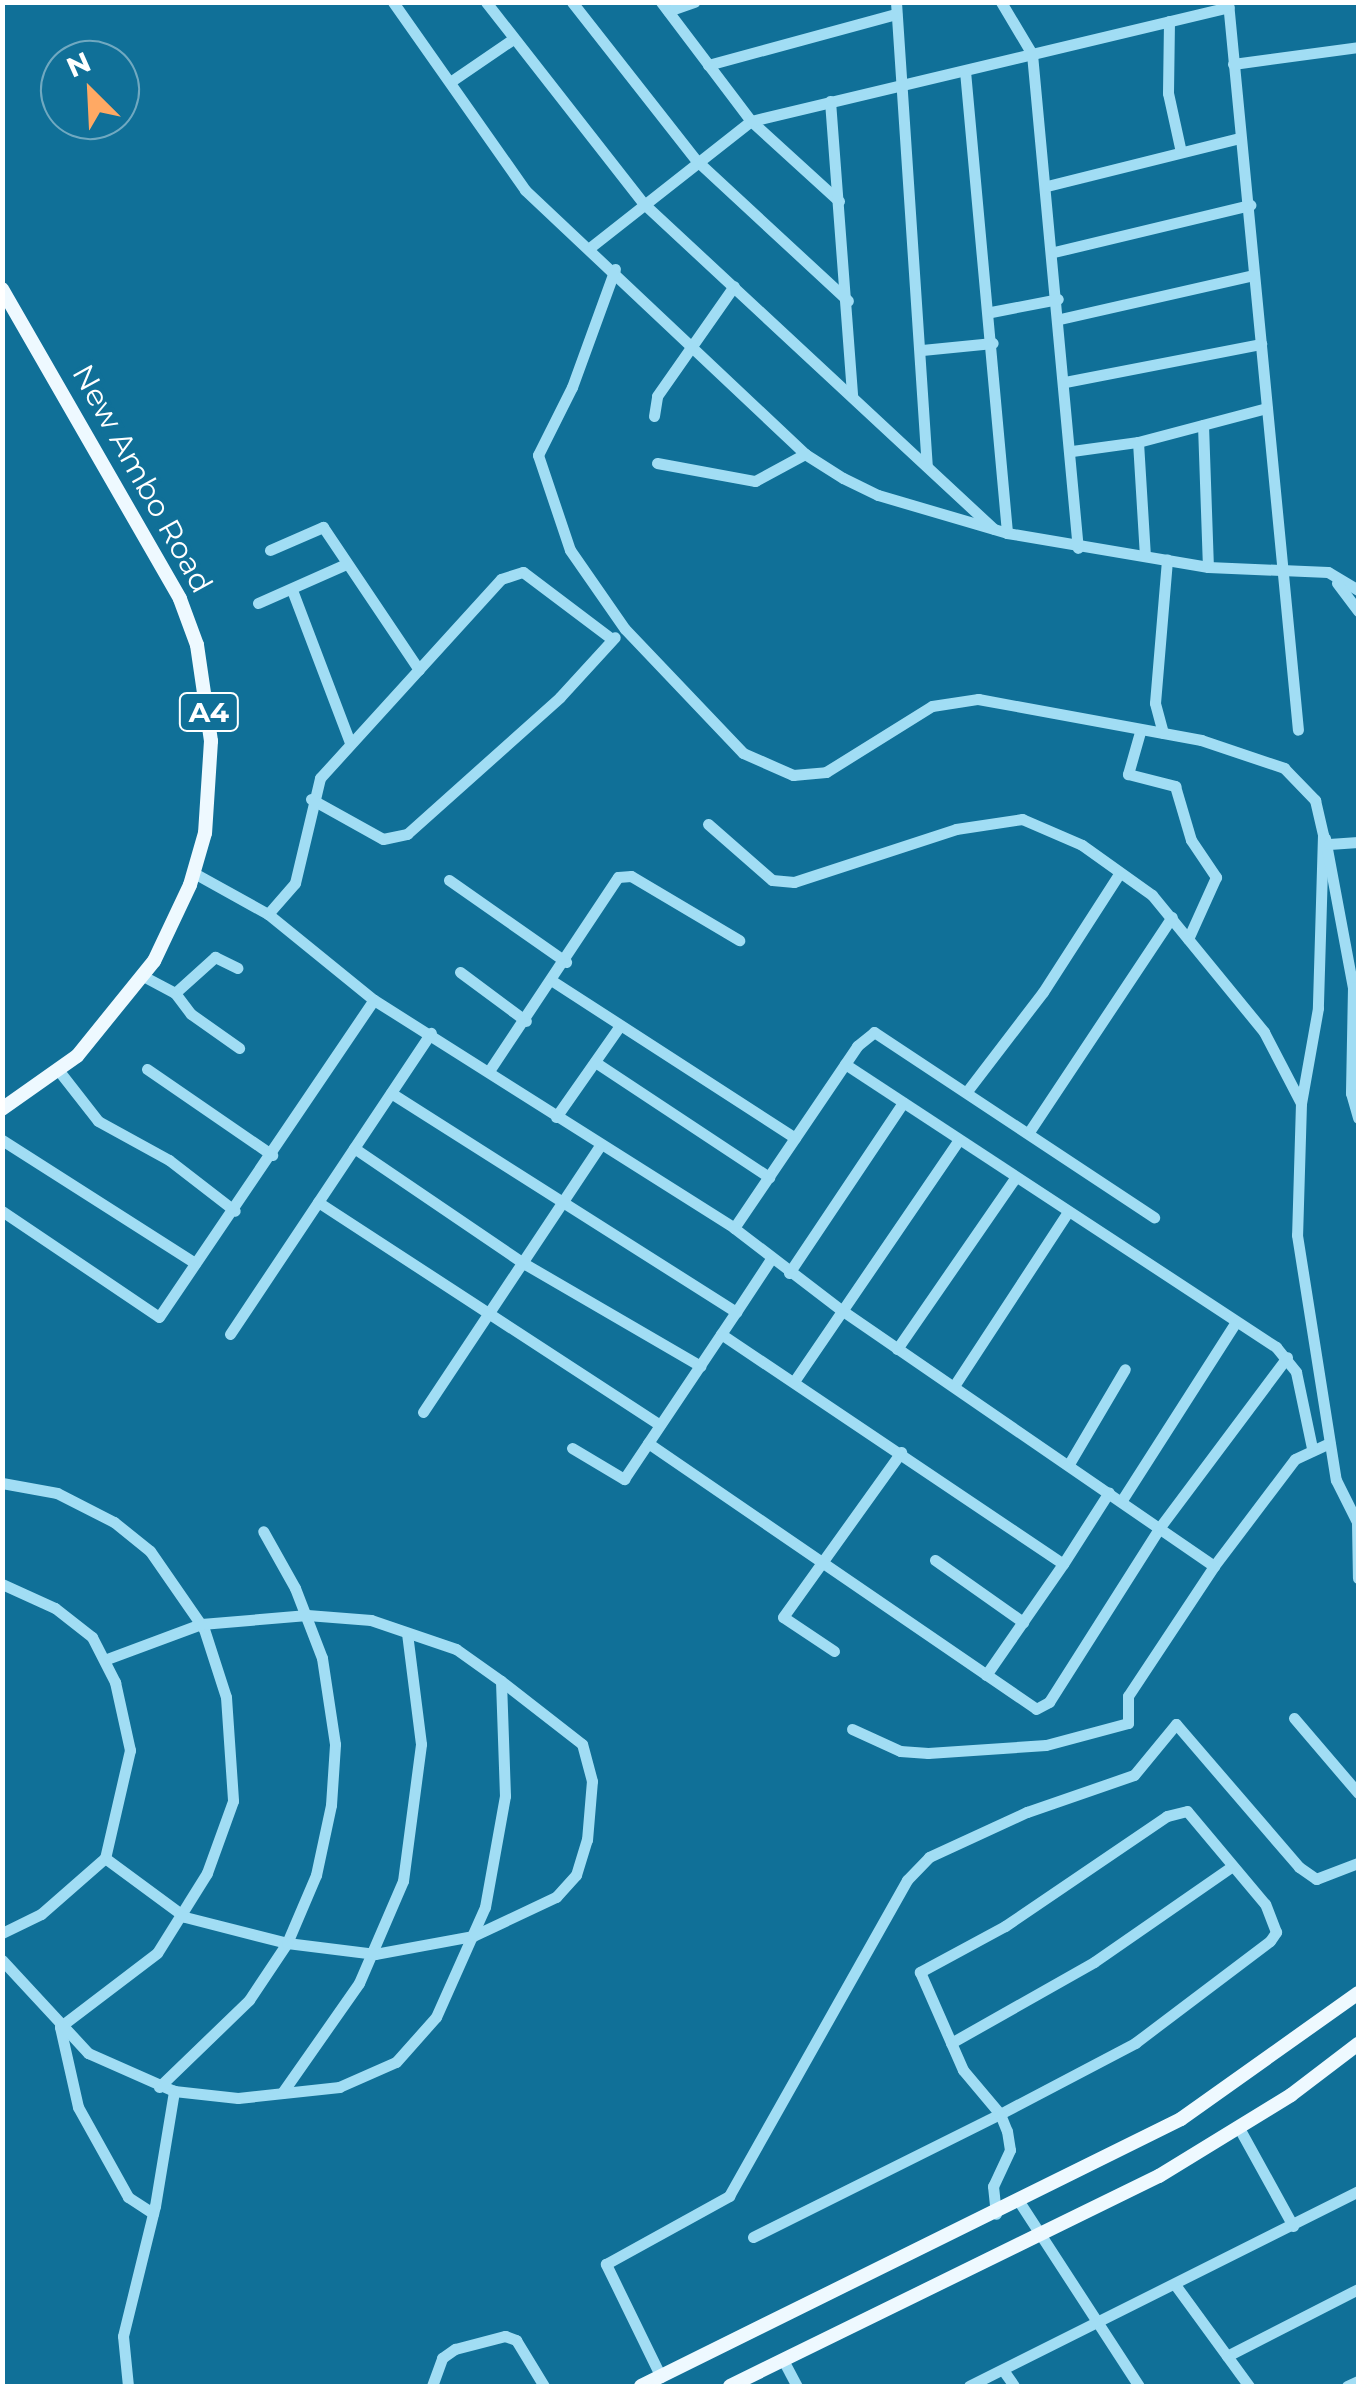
<!DOCTYPE html>
<html>
<head>
<meta charset="utf-8">
<style>
  body { margin:0 }
  #map { position:relative; width:1361px; height:2389px; overflow:hidden; background:#107098; font-family:Montserrat,sans-serif }
  div>[style] { position:absolute }
  [style*='--x'] { left:calc(var(--x)*1px); top:calc(var(--y)*1px); width:calc(var(--w)*1px); rotate:calc(var(--a)*1deg) }
  .minor>* { height:11px; margin:-5.5px; padding:0 5.5px; transform-origin:5.5px; border-radius:5.5px; background:#a1ddf4 }
  .major>* { height:14px; margin:-7px; padding:0 7px; transform-origin:7px; border-radius:7px; background:#eef9ff }
  span { translate:-50% -50%; white-space:nowrap; text-align:center; line-height:1.15; -webkit-text-stroke:8px #107098; paint-order:stroke }
  .shield-label span { padding:2px 8px; background:#107098; border:2px solid; border-radius:8px; -webkit-text-stroke-width:0 }
  .shield-label { font-size:28px; color:#fff; font-weight:700 }
  .street-label { font-size:30px; color:#fff }
  .frame { position:absolute; inset:0; border:5px solid #fff; pointer-events:none }
  .north { position:absolute; left:40px; top:40px; width:100px; height:100px; box-sizing:border-box; background:#107098; border:2px solid #70a9c1; border-radius:50%; rotate:336deg; font-size:28px; font-weight:700; line-height:40px; text-align:center; color:#fff }
  .north::after { content:''; display:block; margin:auto; width:35px; height:45px; background:#ffa964; clip-path:polygon(50% 0,100% 100%,50% 72%,0 100%) }
</style>
</head>
<body>
<div id="map">
  <div class="minor">
    <div style="--x:393;--y:2;--w:230;--a:54.9"></div>
    <div style="--x:525;--y:190;--w:385;--a:43.3"></div>
    <div style="--x:805;--y:454;--w:45;--a:32.3"></div>
    <div style="--x:843;--y:478;--w:39;--a:26"></div>
    <div style="--x:878;--y:495;--w:134;--a:16.4"></div>
    <div style="--x:1007;--y:533;--w:204;--a:9.6"></div>
    <div style="--x:1208;--y:567;--w:120;--a:2.4"></div>
    <div style="--x:1328;--y:572;--w:35;--a:31"></div>
    <div style="--x:486;--y:2;--w:255;--a:52"></div>
    <div style="--x:643;--y:203;--w:479;--a:42.9"></div>
    <div style="--x:572;--y:2;--w:201;--a:51.9"></div>
    <div style="--x:696;--y:160;--w:207;--a:42.8"></div>
    <div style="--x:661;--y:2;--w:149;--a:52.9"></div>
    <div style="--x:751;--y:121;--w:119;--a:42.3"></div>
    <div style="--x:896;--y:2;--w:465;--a:86.2"></div>
    <div style="--x:1001;--y:2;--w:61;--a:59.2"></div>
    <div style="--x:1032;--y:54;--w:496;--a:84.7"></div>
    <div style="--x:1228;--y:2;--w:731;--a:84.51"></div>
    <div style="--x:668;--y:11;--w:28;--a:-19"></div>
    <div style="--x:1169;--y:21;--w:72;--a:90.8"></div>
    <div style="--x:1168;--y:93;--w:60;--a:77.6"></div>
    <div style="--x:1233;--y:64;--w:126;--a:-7.7"></div>
    <div style="--x:708;--y:65;--w:195;--a:-15.2"></div>
    <div style="--x:965;--y:71;--w:464;--a:84.8"></div>
    <div style="--x:453;--y:80;--w:73;--a:-34.3"></div>
    <div style="--x:830;--y:101;--w:295;--a:85.7"></div>
    <div style="--x:1047;--y:186;--w:199;--a:-14"></div>
    <div style="--x:592;--y:246;--w:202;--a:-38.2"></div>
    <div style="--x:751;--y:121;--w:491;--a:-13.4"></div>
    <div style="--x:1054;--y:252;--w:202;--a:-13.5"></div>
    <div style="--x:615;--y:269;--w:126;--a:110"></div>
    <div style="--x:572;--y:387;--w:76;--a:116.6"></div>
    <div style="--x:538;--y:455;--w:100;--a:71.4"></div>
    <div style="--x:570;--y:550;--w:96;--a:55.2"></div>
    <div style="--x:625;--y:629;--w:171;--a:46.4"></div>
    <div style="--x:743;--y:753;--w:55;--a:23.7"></div>
    <div style="--x:793;--y:775;--w:33;--a:-5"></div>
    <div style="--x:826;--y:772;--w:125;--a:-31.9"></div>
    <div style="--x:932;--y:706;--w:47;--a:-8.7"></div>
    <div style="--x:978;--y:699;--w:227;--a:10.4"></div>
    <div style="--x:1201;--y:740;--w:88;--a:18.6"></div>
    <div style="--x:1284;--y:768;--w:45;--a:45.9"></div>
    <div style="--x:1315;--y:800;--w:36;--a:77"></div>
    <div style="--x:1323;--y:835;--w:173;--a:91.7"></div>
    <div style="--x:1318;--y:1008;--w:97;--a:100.1"></div>
    <div style="--x:991;--y:312;--w:68;--a:-11"></div>
    <div style="--x:1060;--y:319;--w:198;--a:-12.8"></div>
    <div style="--x:922;--y:350;--w:71;--a:-5.6"></div>
    <div style="--x:1065;--y:382;--w:200;--a:-11"></div>
    <div style="--x:654;--y:416;--w:20;--a:-81"></div>
    <div style="--x:657;--y:396;--w:134;--a:-55"></div>
    <div style="--x:1203;--y:425;--w:142;--a:88"></div>
    <div style="--x:1138;--y:442;--w:114;--a:86.5"></div>
    <div style="--x:1072;--y:451;--w:67;--a:-7.8"></div>
    <div style="--x:1138;--y:442;--w:133;--a:-14.8"></div>
    <div style="--x:657;--y:463;--w:100;--a:10.4"></div>
    <div style="--x:755;--y:481;--w:57;--a:-28.4"></div>
    <div style="--x:270;--y:550;--w:58;--a:-23.5"></div>
    <div style="--x:323;--y:527;--w:172;--a:56.1"></div>
    <div style="--x:1337;--y:583;--w:35;--a:53"></div>
    <div style="--x:292;--y:590;--w:164;--a:69.2"></div>
    <div style="--x:258;--y:603;--w:96;--a:-23.9"></div>
    <div style="--x:1140;--y:732;--w:44;--a:105.9"></div>
    <div style="--x:1128;--y:774;--w:49;--a:14.3"></div>
    <div style="--x:1175;--y:786;--w:56;--a:73.5"></div>
    <div style="--x:1191;--y:840;--w:45;--a:56"></div>
    <div style="--x:1216;--y:877;--w:68;--a:114.3"></div>
    <div style="--x:1163;--y:733;--w:31;--a:-105"></div>
    <div style="--x:1155;--y:703;--w:144;--a:-85.2"></div>
    <div style="--x:311;--y:799;--w:82;--a:29.1"></div>
    <div style="--x:383;--y:839;--w:25;--a:-12"></div>
    <div style="--x:407;--y:834;--w:205;--a:-41.8"></div>
    <div style="--x:560;--y:697;--w:81;--a:-47.5"></div>
    <div style="--x:708;--y:824;--w:85;--a:41.2"></div>
    <div style="--x:772;--y:880;--w:22;--a:5"></div>
    <div style="--x:794;--y:882;--w:170;--a:-18.1"></div>
    <div style="--x:956;--y:829;--w:67;--a:-8.6"></div>
    <div style="--x:1022;--y:819;--w:65;--a:23.4"></div>
    <div style="--x:1082;--y:845;--w:86;--a:35.5"></div>
    <div style="--x:1152;--y:895;--w:177;--a:50.7"></div>
    <div style="--x:1264;--y:1032;--w:80;--a:62.5"></div>
    <div style="--x:1301;--y:1103;--w:132;--a:91.7"></div>
    <div style="--x:1297;--y:1235;--w:248;--a:81"></div>
    <div style="--x:1336;--y:1480;--w:49;--a:63.4"></div>
    <div style="--x:1325;--y:838;--w:152;--a:79.4"></div>
    <div style="--x:1353;--y:987;--w:106;--a:91.1"></div>
    <div style="--x:1351;--y:1093;--w:26;--a:74"></div>
    <div style="--x:1329;--y:844;--w:29;--a:-4"></div>
    <div style="--x:194;--y:873;--w:85;--a:29"></div>
    <div style="--x:268;--y:914;--w:136;--a:39.1"></div>
    <div style="--x:374;--y:1000;--w:426;--a:32.3"></div>
    <div style="--x:734;--y:1228;--w:133;--a:37.4"></div>
    <div style="--x:840;--y:1309;--w:454;--a:34.5"></div>
    <div style="--x:1214;--y:1566;--w:134;--a:-52.9"></div>
    <div style="--x:1295;--y:1459;--w:38;--a:-25"></div>
    <div style="--x:449;--y:880;--w:143;--a:35"></div>
    <div style="--x:268;--y:914;--w:41;--a:-48.9"></div>
    <div style="--x:295;--y:883;--w:108;--a:-76.6"></div>
    <div style="--x:320;--y:778;--w:269;--a:-47.7"></div>
    <div style="--x:501;--y:579;--w:23;--a:-18"></div>
    <div style="--x:523;--y:572;--w:111;--a:37"></div>
    <div style="--x:460;--y:972;--w:82;--a:36.6"></div>
    <div style="--x:143;--y:976;--w:36;--a:28"></div>
    <div style="--x:175;--y:993;--w:54;--a:-42"></div>
    <div style="--x:215;--y:957;--w:25;--a:26"></div>
    <div style="--x:554;--y:982;--w:287;--a:32.9"></div>
    <div style="--x:175;--y:993;--w:26;--a:53"></div>
    <div style="--x:191;--y:1014;--w:59;--a:35.3"></div>
    <div style="--x:595;--y:1062;--w:209;--a:33.5"></div>
    <div style="--x:845;--y:1064;--w:516;--a:33.29"></div>
    <div style="--x:1276;--y:1347;--w:32;--a:51"></div>
    <div style="--x:1296;--y:1372;--w:78;--a:78.1"></div>
    <div style="--x:147;--y:1069;--w:152;--a:34.5"></div>
    <div style="--x:59;--y:1071;--w:63;--a:52"></div>
    <div style="--x:98;--y:1121;--w:81;--a:28.8"></div>
    <div style="--x:169;--y:1160;--w:83;--a:37.7"></div>
    <div style="--x:489;--y:1071;--w:233;--a:-56.4"></div>
    <div style="--x:618;--y:877;--w:13;--a:-4"></div>
    <div style="--x:631;--y:876;--w:126;--a:30.7"></div>
    <div style="--x:968;--y:1090;--w:123;--a:-52.6"></div>
    <div style="--x:1043;--y:992;--w:140;--a:-57.2"></div>
    <div style="--x:391;--y:1093;--w:409;--a:32.4"></div>
    <div style="--x:736;--y:1312;--w:64;--a:-56.6"></div>
    <div style="--x:556;--y:1117;--w:110;--a:-55"></div>
    <div style="--x:1029;--y:1132;--w:258;--a:-56.4"></div>
    <div style="--x:2;--y:1140;--w:229;--a:32.5"></div>
    <div style="--x:354;--y:1148;--w:207;--a:34.2"></div>
    <div style="--x:525;--y:1264;--w:203;--a:30.2"></div>
    <div style="--x:318;--y:1202;--w:408;--a:33.1"></div>
    <div style="--x:2;--y:1211;--w:189;--a:34"></div>
    <div style="--x:159;--y:1317;--w:383;--a:-55.9"></div>
    <div style="--x:734;--y:1228;--w:220;--a:-55.9"></div>
    <div style="--x:857;--y:1046;--w:22;--a:-39"></div>
    <div style="--x:874;--y:1032;--w:336;--a:33.5"></div>
    <div style="--x:789;--y:1273;--w:205;--a:-56.2"></div>
    <div style="--x:230;--y:1334;--w:362;--a:-56.3"></div>
    <div style="--x:721;--y:1334;--w:412;--a:33.9"></div>
    <div style="--x:1063;--y:1564;--w:85;--a:-57.4"></div>
    <div style="--x:897;--y:1349;--w:208;--a:-55.4"></div>
    <div style="--x:795;--y:1380;--w:291;--a:-55.7"></div>
    <div style="--x:954;--y:1386;--w:207;--a:-56.8"></div>
    <div style="--x:423;--y:1412;--w:318;--a:-56.4"></div>
    <div style="--x:648;--y:1443;--w:470;--a:34.4"></div>
    <div style="--x:1036;--y:1709;--w:15;--a:-28"></div>
    <div style="--x:1049;--y:1702;--w:207;--a:-57.6"></div>
    <div style="--x:1160;--y:1527;--w:212;--a:-53.2"></div>
    <div style="--x:572;--y:1448;--w:61;--a:30.8"></div>
    <div style="--x:624;--y:1479;--w:201;--a:-56.2"></div>
    <div style="--x:1069;--y:1464;--w:110;--a:-59.5"></div>
    <div style="--x:2;--y:1483;--w:56;--a:10.3"></div>
    <div style="--x:57;--y:1493;--w:64;--a:27"></div>
    <div style="--x:114;--y:1522;--w:46;--a:38.9"></div>
    <div style="--x:150;--y:1551;--w:95;--a:55.3"></div>
    <div style="--x:204;--y:1629;--w:71;--a:72.1"></div>
    <div style="--x:226;--y:1697;--w:104;--a:86.1"></div>
    <div style="--x:233;--y:1801;--w:77;--a:109.9"></div>
    <div style="--x:207;--y:1873;--w:94;--a:122"></div>
    <div style="--x:157;--y:1953;--w:122;--a:142.7"></div>
    <div style="--x:60;--y:2027;--w:82;--a:77.3"></div>
    <div style="--x:78;--y:2107;--w:103;--a:60.9"></div>
    <div style="--x:128;--y:2197;--w:30;--a:33"></div>
    <div style="--x:1122;--y:1500;--w:211;--a:-57.4"></div>
    <div style="--x:1357;--y:1523;--w:55;--a:89"></div>
    <div style="--x:935;--y:1560;--w:108;--a:35.2"></div>
    <div style="--x:2;--y:1584;--w:58;--a:24.4"></div>
    <div style="--x:55;--y:1608;--w:47;--a:38.1"></div>
    <div style="--x:92;--y:1637;--w:51;--a:62.9"></div>
    <div style="--x:115;--y:1682;--w:70;--a:77.6"></div>
    <div style="--x:130;--y:1750;--w:111;--a:103"></div>
    <div style="--x:105;--y:1858;--w:85;--a:138.8"></div>
    <div style="--x:41;--y:1914;--w:43;--a:154"></div>
    <div style="--x:834;--y:1651;--w:61;--a:-146.3"></div>
    <div style="--x:783;--y:1617;--w:203;--a:-54.4"></div>
    <div style="--x:986;--y:1675;--w:135;--a:-55.3"></div>
    <div style="--x:1294;--y:1718;--w:99;--a:49.5"></div>
    <div style="--x:852;--y:1729;--w:53;--a:24.6"></div>
    <div style="--x:900;--y:1751;--w:28;--a:4"></div>
    <div style="--x:928;--y:1753;--w:118;--a:-3.9"></div>
    <div style="--x:1046;--y:1745;--w:85;--a:-15"></div>
    <div style="--x:1128;--y:1723;--w:27;--a:-90"></div>
    <div style="--x:1128;--y:1696;--w:156;--a:-56.5"></div>
    <div style="--x:105;--y:1858;--w:99;--a:36.4"></div>
    <div style="--x:185;--y:1917;--w:105;--a:14.3"></div>
    <div style="--x:287;--y:1943;--w:89;--a:7.1"></div>
    <div style="--x:375;--y:1954;--w:100;--a:-10.4"></div>
    <div style="--x:473;--y:1936;--w:92;--a:-25.2"></div>
    <div style="--x:556;--y:1897;--w:30;--a:-48"></div>
    <div style="--x:576;--y:1875;--w:37;--a:-73"></div>
    <div style="--x:587;--y:1840;--w:59;--a:-85.2"></div>
    <div style="--x:592;--y:1781;--w:38;--a:-105"></div>
    <div style="--x:582;--y:1744;--w:103;--a:-142.1"></div>
    <div style="--x:501;--y:1681;--w:55;--a:-144.6"></div>
    <div style="--x:456;--y:1649;--w:90;--a:-161.2"></div>
    <div style="--x:371;--y:1620;--w:64;--a:-175.5"></div>
    <div style="--x:307;--y:1615;--w:106;--a:175.1"></div>
    <div style="--x:201;--y:1624;--w:100;--a:159.6"></div>
    <div style="--x:2;--y:1960;--w:127;--a:47.2"></div>
    <div style="--x:88;--y:2053;--w:94;--a:23.8"></div>
    <div style="--x:174;--y:2091;--w:64;--a:6.2"></div>
    <div style="--x:238;--y:2098;--w:102;--a:-6.2"></div>
    <div style="--x:339;--y:2087;--w:62;--a:-23.7"></div>
    <div style="--x:396;--y:2062;--w:60;--a:-48.4"></div>
    <div style="--x:436;--y:2017;--w:120;--a:-66"></div>
    <div style="--x:485;--y:1907;--w:113;--a:-79.8"></div>
    <div style="--x:505;--y:1796;--w:115;--a:-92"></div>
    <div style="--x:951;--y:2043;--w:164;--a:-29.5"></div>
    <div style="--x:1094;--y:1962;--w:165;--a:-34.7"></div>
    <div style="--x:159;--y:2087;--w:125;--a:-44"></div>
    <div style="--x:249;--y:2000;--w:69;--a:-56.3"></div>
    <div style="--x:287;--y:1943;--w:74;--a:-66.9"></div>
    <div style="--x:316;--y:1875;--w:72;--a:-77.9"></div>
    <div style="--x:331;--y:1805;--w:61;--a:-86.2"></div>
    <div style="--x:335;--y:1744;--w:87;--a:-98.6"></div>
    <div style="--x:322;--y:1658;--w:75;--a:-111.1"></div>
    <div style="--x:295;--y:1588;--w:65;--a:-119.3"></div>
    <div style="--x:282;--y:2093;--w:134;--a:-55"></div>
    <div style="--x:359;--y:1983;--w:111;--a:-66.7"></div>
    <div style="--x:403;--y:1881;--w:138;--a:-82.5"></div>
    <div style="--x:421;--y:1744;--w:112;--a:-97.2"></div>
    <div style="--x:1239;--y:2128;--w:112;--a:61.1"></div>
    <div style="--x:1020;--y:2203;--w:218;--a:57"></div>
    <div style="--x:753;--y:2237;--w:276;--a:-26.5"></div>
    <div style="--x:1000;--y:2114;--w:153;--a:-27.7"></div>
    <div style="--x:1135;--y:2043;--w:169;--a:-37.1"></div>
    <div style="--x:1270;--y:1941;--w:11;--a:-56"></div>
    <div style="--x:1276;--y:1932;--w:30;--a:-111"></div>
    <div style="--x:1265;--y:1904;--w:121;--a:-130"></div>
    <div style="--x:1187;--y:1811;--w:21;--a:166"></div>
    <div style="--x:1167;--y:1816;--w:196;--a:145.8"></div>
    <div style="--x:1005;--y:1926;--w:97;--a:151.6"></div>
    <div style="--x:920;--y:1972;--w:107;--a:66.3"></div>
    <div style="--x:963;--y:2070;--w:57;--a:49.9"></div>
    <div style="--x:1000;--y:2114;--w:18;--a:68"></div>
    <div style="--x:1007;--y:2131;--w:19;--a:81"></div>
    <div style="--x:1010;--y:2150;--w:40;--a:115"></div>
    <div style="--x:993;--y:2186;--w:28;--a:84"></div>
    <div style="--x:1176;--y:2286;--w:124;--a:53.9"></div>
    <div style="--x:1227;--y:2356;--w:147;--a:-27.1"></div>
    <div style="--x:783;--y:2360;--w:30;--a:62"></div>
    <div style="--x:1003;--y:2370;--w:19;--a:55"></div>
    <div style="--x:661;--y:2377;--w:126;--a:-116"></div>
    <div style="--x:606;--y:2264;--w:141;--a:-28.9"></div>
    <div style="--x:729;--y:2196;--w:363;--a:-60.6"></div>
    <div style="--x:907;--y:1880;--w:32;--a:-46"></div>
    <div style="--x:929;--y:1857;--w:108;--a:-24.7"></div>
    <div style="--x:1027;--y:1812;--w:113;--a:-19.1"></div>
    <div style="--x:1134;--y:1775;--w:66;--a:-50.5"></div>
    <div style="--x:1176;--y:1724;--w:189;--a:49.3"></div>
    <div style="--x:1299;--y:1867;--w:21;--a:35"></div>
    <div style="--x:1316;--y:1879;--w:45;--a:-20.9"></div>
    <div style="--x:128;--y:2386;--w:50;--a:-95.7"></div>
    <div style="--x:123;--y:2336;--w:134;--a:-76.2"></div>
    <div style="--x:155;--y:2206;--w:117;--a:-80.6"></div>
    <div style="--x:432;--y:2386;--w:30;--a:-70"></div>
    <div style="--x:442;--y:2358;--w:16;--a:-35"></div>
    <div style="--x:455;--y:2349;--w:52;--a:-14.6"></div>
    <div style="--x:505;--y:2336;--w:12;--a:20"></div>
    <div style="--x:516;--y:2340;--w:54;--a:58.7"></div>
    <div style="--x:969;--y:2386;--w:435;--a:-26.6"></div>
    <div style="--x:1347;--y:2386;--w:12;--a:-24"></div>
  </div>
  <div class="major">
    <div style="--x:2;--y:289;--w:357;--a:60.1"></div>
    <div style="--x:180;--y:599;--w:49;--a:69.7"></div>
    <div style="--x:197;--y:645;--w:97;--a:81.7"></div>
    <div style="--x:211;--y:741;--w:92;--a:93.7"></div>
    <div style="--x:205;--y:833;--w:54;--a:106.1"></div>
    <div style="--x:190;--y:885;--w:84;--a:115.3"></div>
    <div style="--x:154;--y:961;--w:122;--a:129"></div>
    <div style="--x:77;--y:1056;--w:92;--a:144.8"></div>
    <div style="--x:641;--y:2386;--w:602;--a:-26.31"></div>
    <div style="--x:1181;--y:2119;--w:217;--a:-35.4"></div>
    <div style="--x:730;--y:2386;--w:478;--a:-26.1"></div>
    <div style="--x:1159;--y:2176;--w:155;--a:-31.5"></div>
    <div style="--x:1291;--y:2095;--w:84;--a:-37.3"></div>
  </div>
  <div class="shield-label">
    <span style="left:209px;top:712px">A4</span>
  </div>
  <div class="street-label">
    <span style="left:142px;top:479px;rotate:61deg">New Ambo Road</span>
  </div>
  <div class="frame"></div>
  <div class="north">N</div>
</div>
</body>
</html>
